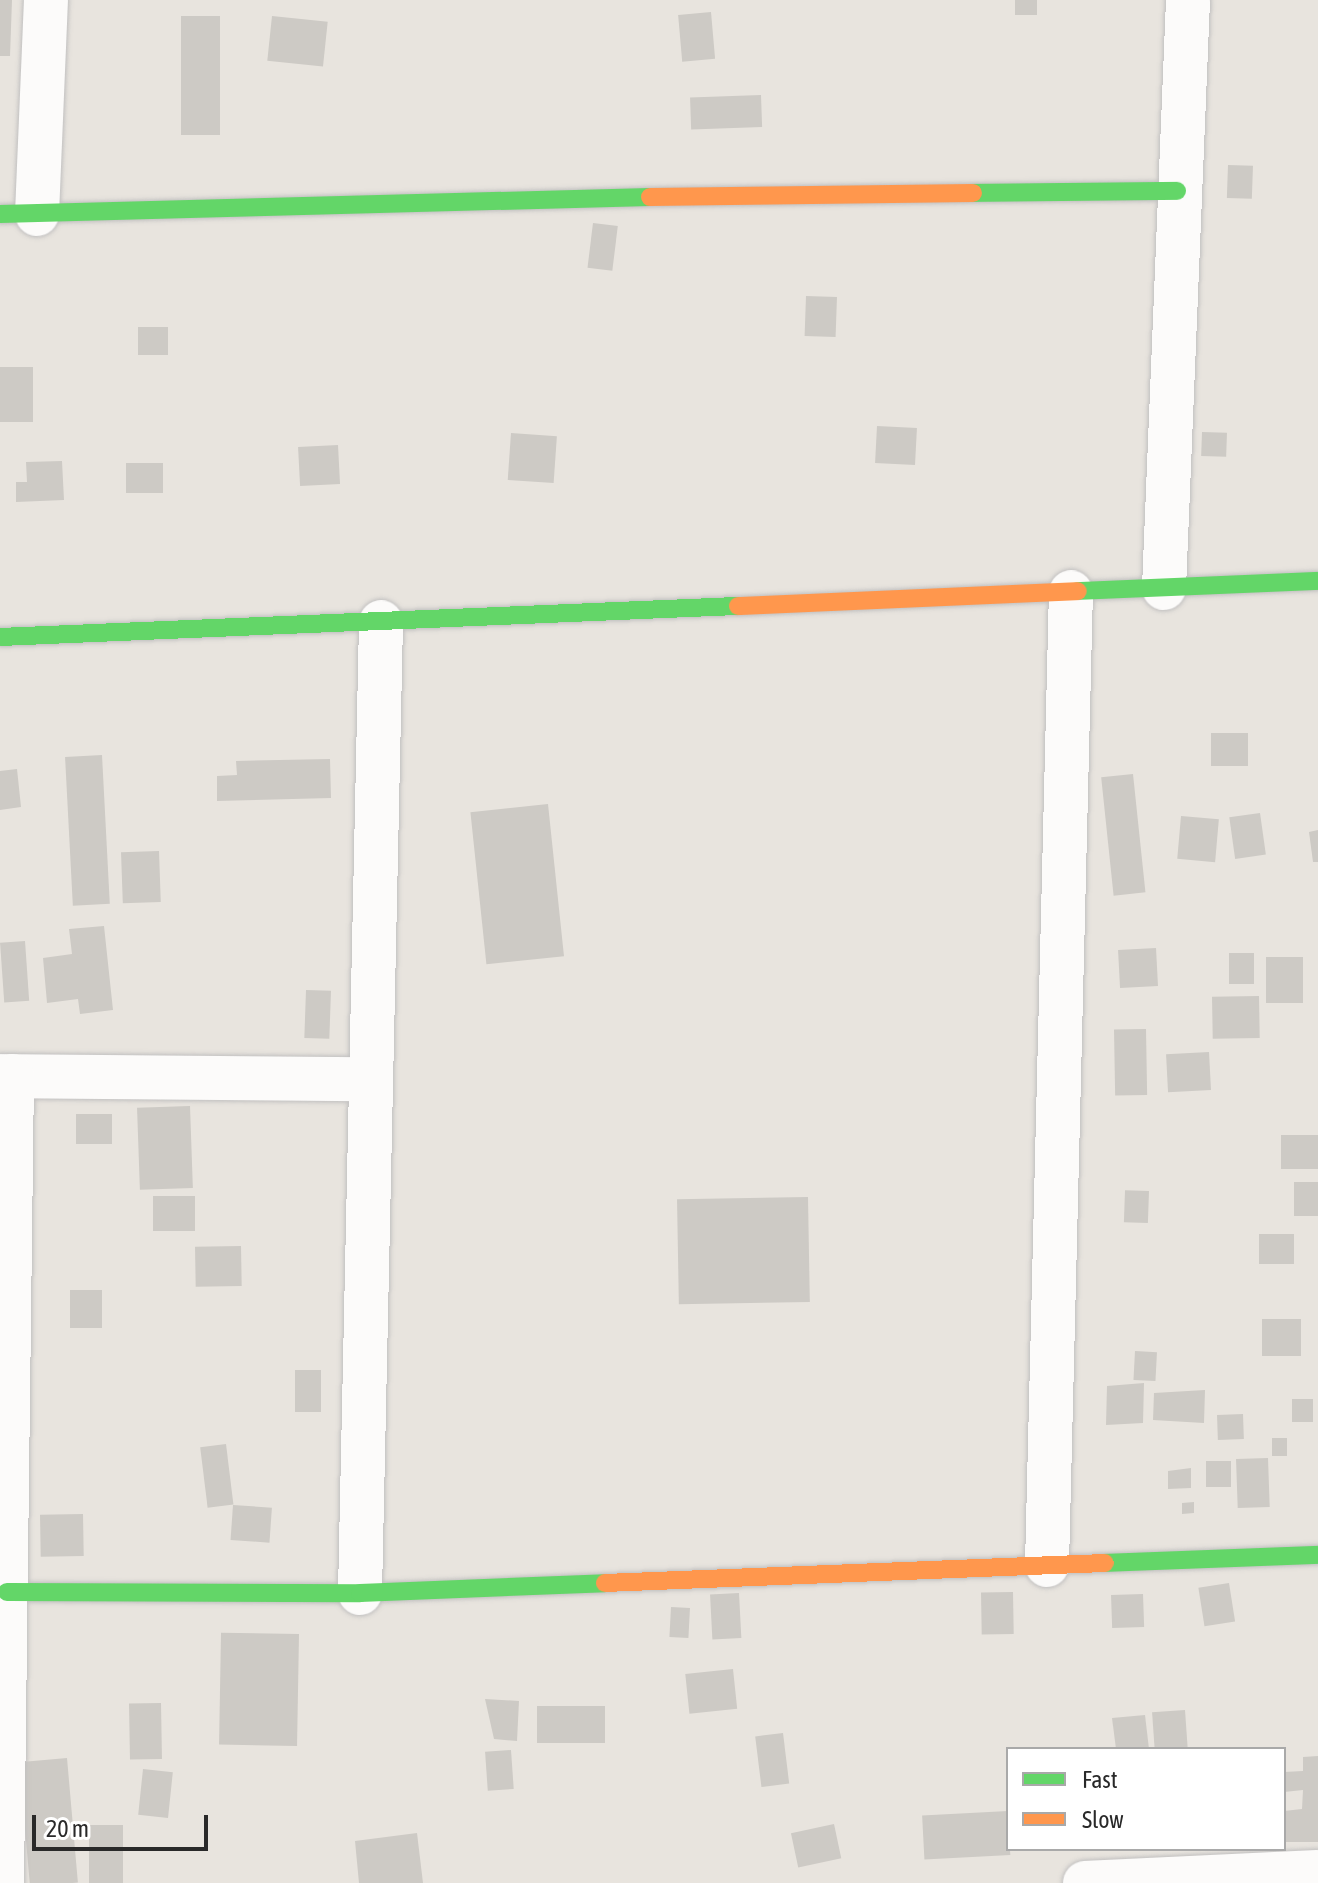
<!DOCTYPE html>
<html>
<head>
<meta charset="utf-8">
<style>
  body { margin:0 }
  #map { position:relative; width:1318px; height:1883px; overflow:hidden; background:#e8e4de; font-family:"Asap Condensed",sans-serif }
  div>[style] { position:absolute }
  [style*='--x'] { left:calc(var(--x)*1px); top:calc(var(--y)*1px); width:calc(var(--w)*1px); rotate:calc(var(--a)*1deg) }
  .building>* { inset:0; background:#cdcac5; transform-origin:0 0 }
  .roads { filter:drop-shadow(0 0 2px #c1c0c0) drop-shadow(0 0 2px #c1c0c0) }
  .street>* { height:44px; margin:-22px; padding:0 22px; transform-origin:22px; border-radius:22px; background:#fcfbfa }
  .fast>* { height:18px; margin:-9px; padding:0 9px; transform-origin:9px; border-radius:9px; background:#63d668 }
  .slow>* { height:18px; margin:-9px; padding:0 9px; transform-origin:9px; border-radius:9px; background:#ff974d }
  span { translate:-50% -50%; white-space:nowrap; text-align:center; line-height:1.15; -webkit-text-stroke:6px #fff; paint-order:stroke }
  .legend { position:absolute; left:1006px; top:1747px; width:280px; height:104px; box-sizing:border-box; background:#fff; border:2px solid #a9a9a9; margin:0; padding:10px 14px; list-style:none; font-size:24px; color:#292929 }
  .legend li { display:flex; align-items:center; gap:16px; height:40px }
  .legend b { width:40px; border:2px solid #a9a9a9 }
  .scale { position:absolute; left:32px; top:1815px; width:176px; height:36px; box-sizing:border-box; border:4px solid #292929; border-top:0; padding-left:10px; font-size:24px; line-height:28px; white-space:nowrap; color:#292929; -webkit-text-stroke:6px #fff; paint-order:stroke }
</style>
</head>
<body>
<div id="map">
  <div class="building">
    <div style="clip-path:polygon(0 0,12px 0,10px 56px,0 56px)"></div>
    <div style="left:1015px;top:0;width:22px;height:15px"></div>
    <div style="left:711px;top:12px;width:47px;height:33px;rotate:85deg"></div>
    <div style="left:181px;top:16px;width:39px;height:119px"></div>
    <div style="left:272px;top:16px;width:56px;height:45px;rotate:6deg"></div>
    <div style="left:761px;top:95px;width:32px;height:71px;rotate:88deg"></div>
    <div style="left:1228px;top:165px;width:25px;height:33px;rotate:2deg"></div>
    <div style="left:593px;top:223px;width:25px;height:45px;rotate:7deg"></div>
    <div style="left:806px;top:296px;width:31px;height:40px;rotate:2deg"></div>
    <div style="left:138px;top:327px;width:30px;height:28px"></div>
    <div style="left:0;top:367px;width:33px;height:55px"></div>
    <div style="left:877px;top:426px;width:40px;height:37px;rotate:3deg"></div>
    <div style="left:1202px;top:432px;width:25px;height:24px;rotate:2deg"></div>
    <div style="left:511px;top:433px;width:46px;height:47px;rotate:4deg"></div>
    <div style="left:338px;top:445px;width:39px;height:40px;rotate:87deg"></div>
    <div style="clip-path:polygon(62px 461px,64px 500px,16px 502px,16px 482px,27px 482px,26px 462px)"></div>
    <div style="left:126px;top:463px;width:37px;height:30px"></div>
    <div style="left:1211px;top:733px;width:37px;height:33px"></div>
    <div style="left:102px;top:755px;width:149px;height:37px;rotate:87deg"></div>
    <div style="clip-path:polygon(330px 759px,331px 798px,217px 801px,217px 776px,237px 775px,236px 761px)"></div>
    <div style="clip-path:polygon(17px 769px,21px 807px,0 810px,0 771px)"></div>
    <div style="left:1133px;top:774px;width:119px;height:32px;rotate:84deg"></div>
    <div style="left:548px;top:804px;width:153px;height:78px;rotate:84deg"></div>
    <div style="left:1260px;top:813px;width:42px;height:31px;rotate:82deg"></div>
    <div style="left:1181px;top:816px;width:38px;height:43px;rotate:5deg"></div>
    <div style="clip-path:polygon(1318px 830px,1318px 862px,1313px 862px,1309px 832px)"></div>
    <div style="left:159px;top:851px;width:51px;height:38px;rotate:88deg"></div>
    <div style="clip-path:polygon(104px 926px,113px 1010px,80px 1014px,78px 999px,47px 1003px,43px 958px,72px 954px,69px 929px)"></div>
    <div style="left:25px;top:941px;width:60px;height:25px;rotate:86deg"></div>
    <div style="left:1156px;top:948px;width:38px;height:38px;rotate:87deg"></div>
    <div style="left:1229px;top:953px;width:25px;height:31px"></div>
    <div style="left:1266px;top:957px;width:37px;height:46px"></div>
    <div style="left:306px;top:990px;width:25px;height:48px;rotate:2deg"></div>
    <div style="left:1259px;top:996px;width:42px;height:47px;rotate:89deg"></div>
    <div style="left:1146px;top:1029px;width:66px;height:32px;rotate:89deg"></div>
    <div style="left:1209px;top:1052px;width:38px;height:43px;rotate:87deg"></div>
    <div style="left:190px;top:1106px;width:82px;height:53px;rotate:88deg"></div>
    <div style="left:112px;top:1114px;width:30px;height:36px;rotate:90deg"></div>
    <div style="left:1318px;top:1135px;width:34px;height:37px;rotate:90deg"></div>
    <div style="left:1318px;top:1182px;width:34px;height:24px;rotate:90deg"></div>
    <div style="left:1149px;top:1191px;width:32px;height:24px;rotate:92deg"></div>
    <div style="left:195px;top:1196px;width:35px;height:42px;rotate:90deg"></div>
    <div style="left:808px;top:1197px;width:105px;height:131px;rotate:89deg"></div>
    <div style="left:1294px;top:1234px;width:30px;height:35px;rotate:90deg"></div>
    <div style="left:241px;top:1246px;width:40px;height:46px;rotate:89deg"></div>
    <div style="left:70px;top:1290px;width:32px;height:38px"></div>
    <div style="left:1262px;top:1319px;width:39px;height:37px"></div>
    <div style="left:1135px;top:1351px;width:22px;height:29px;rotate:3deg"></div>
    <div style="left:295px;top:1370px;width:26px;height:42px"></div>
    <div style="clip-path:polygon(1144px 1383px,1143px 1423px,1106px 1425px,1107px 1386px)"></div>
    <div style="clip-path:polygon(1205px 1390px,1204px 1423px,1153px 1420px,1154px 1393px)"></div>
    <div style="left:1313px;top:1399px;width:23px;height:21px;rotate:90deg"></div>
    <div style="left:1243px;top:1414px;width:25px;height:26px;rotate:88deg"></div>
    <div style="left:1287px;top:1438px;width:18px;height:15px;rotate:90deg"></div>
    <div style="left:226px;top:1444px;width:61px;height:26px;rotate:83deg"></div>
    <div style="left:1268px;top:1458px;width:49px;height:32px;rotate:88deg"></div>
    <div style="left:1231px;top:1461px;width:26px;height:25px;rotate:90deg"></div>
    <div style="clip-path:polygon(1191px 1468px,1191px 1488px,1168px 1489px,1168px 1471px)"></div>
    <div style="clip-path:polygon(1194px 1502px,1194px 1513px,1182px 1514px,1182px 1503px)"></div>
    <div style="left:233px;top:1505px;width:39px;height:35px;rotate:4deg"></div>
    <div style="left:83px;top:1514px;width:42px;height:43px;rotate:89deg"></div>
    <div style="left:1229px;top:1583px;width:39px;height:31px;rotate:81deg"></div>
    <div style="left:1013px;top:1592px;width:42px;height:32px;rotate:89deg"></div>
    <div style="left:739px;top:1593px;width:45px;height:29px;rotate:87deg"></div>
    <div style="left:1143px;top:1594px;width:33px;height:32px;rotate:88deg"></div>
    <div style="left:671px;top:1607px;width:19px;height:30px;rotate:3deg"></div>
    <div style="left:299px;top:1634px;width:112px;height:78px;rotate:91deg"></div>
    <div style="left:733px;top:1669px;width:40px;height:48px;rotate:84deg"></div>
    <div style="clip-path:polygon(485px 1699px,519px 1701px,517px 1741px,494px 1739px)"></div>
    <div style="left:161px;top:1703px;width:56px;height:32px;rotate:89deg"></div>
    <div style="left:537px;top:1706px;width:68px;height:37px"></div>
    <div style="left:1185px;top:1710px;width:39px;height:33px;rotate:86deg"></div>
    <div style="clip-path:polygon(1145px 1715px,1149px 1749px,1116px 1749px,1112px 1718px)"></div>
    <div style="left:783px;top:1733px;width:51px;height:28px;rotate:83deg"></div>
    <div style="left:511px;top:1750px;width:39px;height:26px;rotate:86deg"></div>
    <div style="clip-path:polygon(1318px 1756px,1318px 1842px,1284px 1842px,1284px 1811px,1302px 1809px,1303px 1790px,1284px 1792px,1284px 1772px,1303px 1771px,1303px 1757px)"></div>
    <div style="left:67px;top:1758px;width:125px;height:48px;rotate:85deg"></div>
    <div style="left:143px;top:1769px;width:30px;height:46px;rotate:6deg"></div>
    <div style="left:1008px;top:1811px;width:44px;height:86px;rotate:87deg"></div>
    <div style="left:834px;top:1824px;width:35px;height:44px;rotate:78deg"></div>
    <div style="left:89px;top:1825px;width:34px;height:58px"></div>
    <div style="clip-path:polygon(417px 1833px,423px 1883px,359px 1883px,355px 1841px)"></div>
  </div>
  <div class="roads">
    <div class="street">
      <div style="--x:37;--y:214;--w:214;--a:-87.6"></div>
      <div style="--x:1164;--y:588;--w:588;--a:-87.66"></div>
      <div style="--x:0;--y:1076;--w:371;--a:0.5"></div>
      <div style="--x:1047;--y:1565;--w:973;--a:-88.59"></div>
      <div style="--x:360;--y:1593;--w:971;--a:-88.76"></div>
      <div style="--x:2;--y:1883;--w:807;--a:-89.29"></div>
      <div style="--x:1085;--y:1883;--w:233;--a:-2.7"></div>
    </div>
    <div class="fast">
      <div style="--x:973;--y:193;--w:204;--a:-0.6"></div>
      <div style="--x:0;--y:214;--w:650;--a:-1.5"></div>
      <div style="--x:1078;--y:591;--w:240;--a:-2.4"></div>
      <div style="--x:0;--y:637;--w:739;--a:-2.41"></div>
      <div style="--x:1105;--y:1563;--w:213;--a:-2.2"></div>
      <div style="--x:7;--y:1592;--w:353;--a:0.2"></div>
      <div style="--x:360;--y:1593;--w:245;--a:-2.3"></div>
    </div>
    <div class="slow">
      <div style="--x:650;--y:197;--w:323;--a:-0.7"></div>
      <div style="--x:738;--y:606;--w:340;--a:-2.5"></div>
      <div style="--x:605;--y:1583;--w:500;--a:-2.29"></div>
    </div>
  </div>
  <ul class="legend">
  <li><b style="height:10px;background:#63d668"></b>Fast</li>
  <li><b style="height:10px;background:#ff974d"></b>Slow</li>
  </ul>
  <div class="scale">20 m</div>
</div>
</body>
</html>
